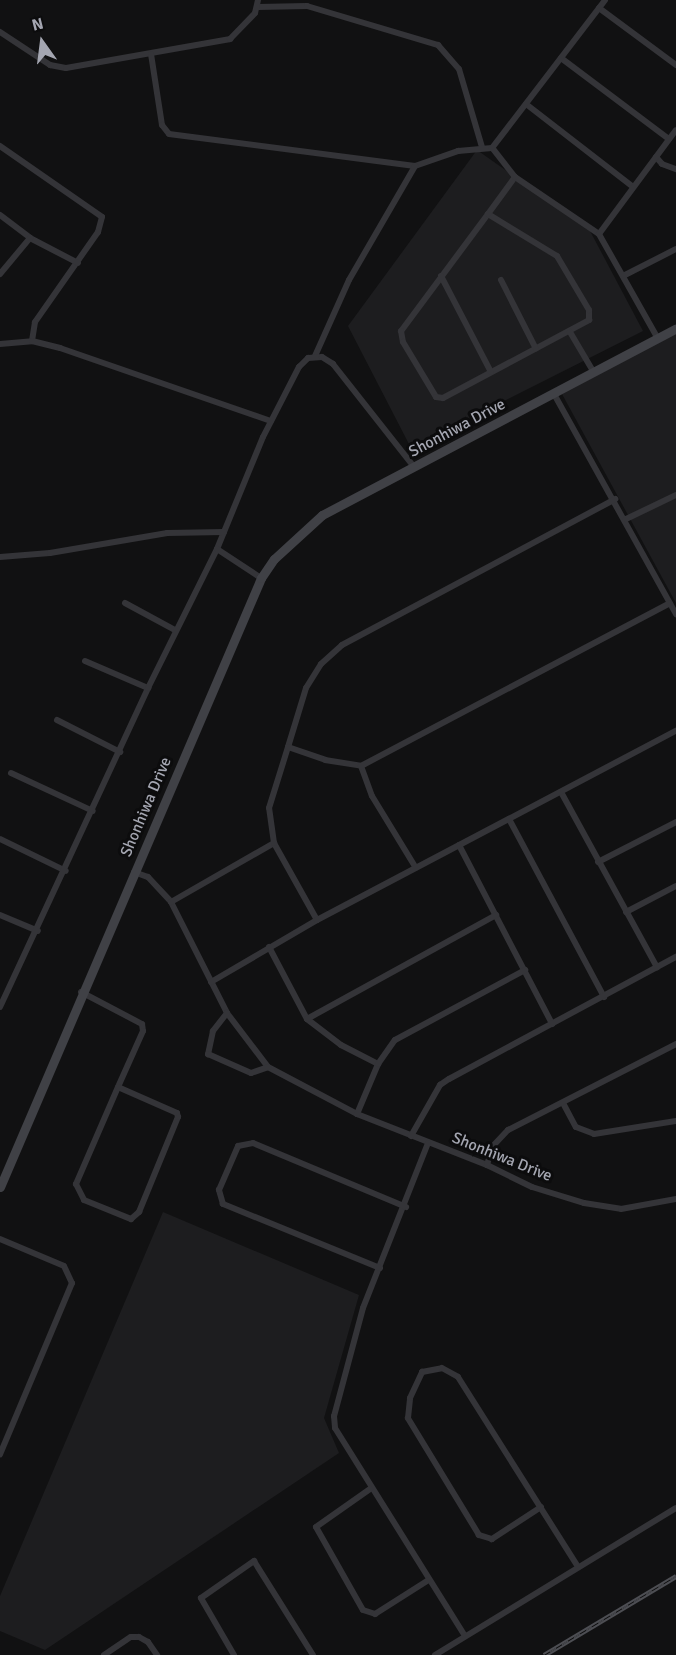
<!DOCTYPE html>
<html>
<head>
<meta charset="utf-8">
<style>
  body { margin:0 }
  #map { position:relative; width:676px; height:1655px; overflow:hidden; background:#111112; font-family:Signika,sans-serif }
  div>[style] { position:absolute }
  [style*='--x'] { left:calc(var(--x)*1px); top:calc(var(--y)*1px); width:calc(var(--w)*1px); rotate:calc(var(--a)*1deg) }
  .built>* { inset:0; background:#1d1d1f }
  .street>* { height:6px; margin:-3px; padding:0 3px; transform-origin:3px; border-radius:3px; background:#343438 }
  .secondary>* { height:9px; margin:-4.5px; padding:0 4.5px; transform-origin:4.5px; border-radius:4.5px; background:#404146 }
  .rail>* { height:4.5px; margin-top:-2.25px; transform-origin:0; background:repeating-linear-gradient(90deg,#0c0c0d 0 7px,#4d4e53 0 14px); box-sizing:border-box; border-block:2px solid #4d4e53 }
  span { translate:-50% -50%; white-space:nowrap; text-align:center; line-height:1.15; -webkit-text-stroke:6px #0c0c0d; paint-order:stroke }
  .street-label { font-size:16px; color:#a4a6b1 }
  .north { position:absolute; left:12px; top:12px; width:60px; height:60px; -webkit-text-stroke:4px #0c0c0d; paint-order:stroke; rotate:346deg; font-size:16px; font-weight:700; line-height:24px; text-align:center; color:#a4a6b1 }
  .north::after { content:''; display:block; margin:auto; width:21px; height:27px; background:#a4a6b1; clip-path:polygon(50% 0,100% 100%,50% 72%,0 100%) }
</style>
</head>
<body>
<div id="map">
  <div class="built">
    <div style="clip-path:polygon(477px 150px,589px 229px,643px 331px,411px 448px,348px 326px)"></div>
    <div style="clip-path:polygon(676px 333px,676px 603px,562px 394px)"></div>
    <div style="clip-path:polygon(163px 1212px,359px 1295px,324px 1418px,339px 1453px,45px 1650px,0 1631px,0 1596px)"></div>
  </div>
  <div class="street">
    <div style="--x:258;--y:7;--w:49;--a:-1.2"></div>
    <div style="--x:307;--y:6;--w:137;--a:16.6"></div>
    <div style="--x:438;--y:45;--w:32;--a:49"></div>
    <div style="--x:459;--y:69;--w:81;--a:73.6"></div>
    <div style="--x:599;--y:8;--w:96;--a:36.5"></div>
    <div style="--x:0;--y:32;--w:60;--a:33.4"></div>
    <div style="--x:50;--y:65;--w:16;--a:11"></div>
    <div style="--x:66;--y:68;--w:167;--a:-10"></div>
    <div style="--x:230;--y:39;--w:36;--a:-46"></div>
    <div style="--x:255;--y:13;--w:13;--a:-77"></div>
    <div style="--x:151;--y:54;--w:72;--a:81.2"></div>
    <div style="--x:162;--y:125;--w:11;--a:52"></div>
    <div style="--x:169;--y:134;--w:248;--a:7.4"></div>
    <div style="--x:415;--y:166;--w:46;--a:-19.2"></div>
    <div style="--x:458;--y:151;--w:34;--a:-5"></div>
    <div style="--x:561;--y:58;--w:135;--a:36.9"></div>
    <div style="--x:526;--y:104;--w:135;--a:37.8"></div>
    <div style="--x:0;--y:146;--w:124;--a:34.8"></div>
    <div style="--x:102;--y:217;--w:16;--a:105"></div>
    <div style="--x:98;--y:232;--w:110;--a:125"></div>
    <div style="--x:35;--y:322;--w:19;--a:99"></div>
    <div style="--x:656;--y:157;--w:9;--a:49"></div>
    <div style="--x:662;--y:164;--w:15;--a:20"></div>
    <div style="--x:488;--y:214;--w:146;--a:126.6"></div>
    <div style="--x:401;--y:331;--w:11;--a:80"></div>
    <div style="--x:403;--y:342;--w:64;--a:59"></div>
    <div style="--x:436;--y:397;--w:7;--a:8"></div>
    <div style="--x:443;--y:398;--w:166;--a:-28.1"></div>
    <div style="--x:589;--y:320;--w:10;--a:-90"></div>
    <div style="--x:589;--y:310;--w:63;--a:-120.7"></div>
    <div style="--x:557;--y:256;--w:81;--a:-148.7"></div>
    <div style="--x:488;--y:214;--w:46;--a:-53.9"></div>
    <div style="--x:0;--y:215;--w:38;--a:37"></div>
    <div style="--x:30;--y:238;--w:54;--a:27.5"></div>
    <div style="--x:599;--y:234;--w:102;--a:-145.8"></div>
    <div style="--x:515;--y:177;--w:37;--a:-128"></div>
    <div style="--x:492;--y:148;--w:186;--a:-52.6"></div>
    <div style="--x:0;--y:274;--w:47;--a:-50.2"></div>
    <div style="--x:441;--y:276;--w:108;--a:62.5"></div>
    <div style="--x:623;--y:276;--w:59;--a:-27"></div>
    <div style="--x:501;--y:280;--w:77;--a:63.1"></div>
    <div style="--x:570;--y:332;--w:45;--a:59.5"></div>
    <div style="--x:657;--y:337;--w:118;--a:-119.4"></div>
    <div style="--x:599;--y:234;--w:129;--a:-53.5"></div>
    <div style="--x:0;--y:344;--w:32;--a:-5"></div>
    <div style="--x:32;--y:341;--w:29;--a:14"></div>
    <div style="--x:60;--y:348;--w:223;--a:19.1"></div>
    <div style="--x:315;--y:356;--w:83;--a:-65.9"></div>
    <div style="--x:349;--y:280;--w:132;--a:-59.9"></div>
    <div style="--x:554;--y:394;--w:252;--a:61"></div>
    <div style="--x:626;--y:519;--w:55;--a:-25.6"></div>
    <div style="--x:217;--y:549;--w:121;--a:-67.7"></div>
    <div style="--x:263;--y:437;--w:79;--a:-62.8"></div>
    <div style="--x:299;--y:367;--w:13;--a:-45"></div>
    <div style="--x:308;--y:358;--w:14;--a:-4"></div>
    <div style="--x:322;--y:357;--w:13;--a:32"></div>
    <div style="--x:333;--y:364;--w:131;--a:51.8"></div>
    <div style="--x:0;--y:557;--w:50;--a:-4.6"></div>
    <div style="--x:50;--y:553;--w:119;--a:-9.7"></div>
    <div style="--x:167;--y:533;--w:57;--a:-1"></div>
    <div style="--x:125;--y:603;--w:57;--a:28.4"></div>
    <div style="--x:85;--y:661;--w:69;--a:23.2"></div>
    <div style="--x:57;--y:720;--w:71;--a:26.9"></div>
    <div style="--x:288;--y:747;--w:62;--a:-73"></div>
    <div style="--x:306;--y:688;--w:28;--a:-58"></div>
    <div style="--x:321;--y:664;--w:28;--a:-42"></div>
    <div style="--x:342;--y:645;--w:310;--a:-28.1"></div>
    <div style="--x:361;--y:766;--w:32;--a:70"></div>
    <div style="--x:372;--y:796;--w:84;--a:58.6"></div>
    <div style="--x:11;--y:773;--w:90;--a:24.9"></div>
    <div style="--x:561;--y:792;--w:200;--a:61.3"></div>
    <div style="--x:509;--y:819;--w:202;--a:61.9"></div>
    <div style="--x:0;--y:839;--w:73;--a:25.9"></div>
    <div style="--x:459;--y:845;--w:202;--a:62.5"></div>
    <div style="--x:598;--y:862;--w:88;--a:-27.1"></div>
    <div style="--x:134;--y:872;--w:15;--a:20"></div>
    <div style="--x:148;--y:877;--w:34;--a:47"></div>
    <div style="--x:171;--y:902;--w:124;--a:63.2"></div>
    <div style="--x:227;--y:1013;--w:68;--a:52.8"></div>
    <div style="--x:268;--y:1067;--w:101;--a:27.8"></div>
    <div style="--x:357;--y:1114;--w:140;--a:21.4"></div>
    <div style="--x:487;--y:1165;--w:50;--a:26.1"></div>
    <div style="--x:532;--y:1187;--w:54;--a:17.1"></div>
    <div style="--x:584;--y:1203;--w:37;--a:9"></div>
    <div style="--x:621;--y:1209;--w:56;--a:-10.3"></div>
    <div style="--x:171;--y:902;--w:119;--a:-29.8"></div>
    <div style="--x:626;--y:912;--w:56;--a:-27.5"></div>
    <div style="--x:0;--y:915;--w:41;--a:22.8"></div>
    <div style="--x:317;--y:920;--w:88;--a:-119.2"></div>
    <div style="--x:274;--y:843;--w:35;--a:-98"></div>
    <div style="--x:269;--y:808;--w:64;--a:-72.7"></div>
    <div style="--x:288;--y:747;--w:39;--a:19"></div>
    <div style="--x:325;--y:760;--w:36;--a:9"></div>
    <div style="--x:361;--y:766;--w:349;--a:-27.8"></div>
    <div style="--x:269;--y:947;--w:81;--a:62.2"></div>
    <div style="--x:307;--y:1019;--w:43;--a:37.4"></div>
    <div style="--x:341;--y:1045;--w:42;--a:27.2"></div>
    <div style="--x:211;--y:982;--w:123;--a:-30.3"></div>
    <div style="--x:317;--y:920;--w:406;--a:-27.8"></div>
    <div style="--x:81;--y:992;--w:69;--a:27.7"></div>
    <div style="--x:142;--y:1024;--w:7;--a:82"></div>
    <div style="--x:143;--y:1031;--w:61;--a:114.1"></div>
    <div style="--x:118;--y:1087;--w:106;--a:113.4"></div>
    <div style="--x:76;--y:1184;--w:18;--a:63"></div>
    <div style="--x:84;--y:1200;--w:51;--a:22"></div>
    <div style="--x:131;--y:1219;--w:11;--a:-41"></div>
    <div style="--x:139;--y:1212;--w:103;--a:-67.7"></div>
    <div style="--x:178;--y:1117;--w:4;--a:-104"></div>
    <div style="--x:177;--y:1113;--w:64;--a:-156.2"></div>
    <div style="--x:0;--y:1007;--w:352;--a:-65.1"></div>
    <div style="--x:148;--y:688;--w:155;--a:-63.6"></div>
    <div style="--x:217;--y:549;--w:53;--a:33.4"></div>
    <div style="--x:227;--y:1013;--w:23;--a:128"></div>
    <div style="--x:213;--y:1031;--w:24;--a:102"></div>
    <div style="--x:208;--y:1054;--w:47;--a:23.8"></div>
    <div style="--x:251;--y:1073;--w:18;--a:-19"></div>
    <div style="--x:307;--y:1019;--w:216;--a:-28.8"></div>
    <div style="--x:563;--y:1103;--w:27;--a:62"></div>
    <div style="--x:576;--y:1127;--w:19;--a:21"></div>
    <div style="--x:594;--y:1134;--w:83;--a:-9"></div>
    <div style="--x:357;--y:1114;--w:54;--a:-67.2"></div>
    <div style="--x:378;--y:1064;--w:29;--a:-55"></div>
    <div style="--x:395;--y:1040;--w:148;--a:-28.3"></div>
    <div style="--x:411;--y:1136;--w:59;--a:-60.4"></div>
    <div style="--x:440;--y:1085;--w:11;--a:-34"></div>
    <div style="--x:449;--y:1079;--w:258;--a:-28.3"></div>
    <div style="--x:428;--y:1143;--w:177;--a:111.5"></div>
    <div style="--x:363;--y:1308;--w:112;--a:105"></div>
    <div style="--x:334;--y:1416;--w:12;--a:85"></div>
    <div style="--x:335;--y:1428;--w:245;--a:58"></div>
    <div style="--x:487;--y:1165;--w:19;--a:-74"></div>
    <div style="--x:492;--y:1147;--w:23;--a:-47"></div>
    <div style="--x:508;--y:1130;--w:189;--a:-27.1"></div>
    <div style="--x:0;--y:1239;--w:69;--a:22.9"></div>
    <div style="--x:64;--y:1266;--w:19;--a:65"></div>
    <div style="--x:72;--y:1283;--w:186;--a:112.8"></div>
    <div style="--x:380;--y:1268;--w:170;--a:-157.8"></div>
    <div style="--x:223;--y:1204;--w:15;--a:-106"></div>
    <div style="--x:219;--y:1190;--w:48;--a:-66.6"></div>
    <div style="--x:238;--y:1146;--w:15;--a:-11"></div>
    <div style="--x:253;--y:1143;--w:166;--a:22.7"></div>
    <div style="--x:370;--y:1489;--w:66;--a:144.9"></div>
    <div style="--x:316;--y:1527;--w:95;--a:60.5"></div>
    <div style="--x:363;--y:1610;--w:13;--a:18"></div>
    <div style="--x:375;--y:1614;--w:62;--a:-32.4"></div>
    <div style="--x:541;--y:1507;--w:59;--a:146.9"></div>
    <div style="--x:492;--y:1539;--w:14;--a:-163"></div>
    <div style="--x:479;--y:1535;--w:137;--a:-121.3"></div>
    <div style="--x:408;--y:1418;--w:20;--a:-84"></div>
    <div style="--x:410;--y:1398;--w:29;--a:-65"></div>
    <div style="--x:422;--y:1372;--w:20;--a:-11"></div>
    <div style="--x:442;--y:1368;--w:18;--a:29"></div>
    <div style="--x:458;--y:1377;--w:222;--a:57.7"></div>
    <div style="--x:104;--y:1655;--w:32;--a:-34"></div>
    <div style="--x:131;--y:1637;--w:8;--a:0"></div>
    <div style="--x:139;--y:1637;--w:10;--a:29"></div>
    <div style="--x:148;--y:1642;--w:16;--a:55"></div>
    <div style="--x:234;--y:1655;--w:66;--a:-120.1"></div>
    <div style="--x:201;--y:1598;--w:65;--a:-34.9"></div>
    <div style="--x:254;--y:1561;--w:111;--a:57.9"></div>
    <div style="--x:435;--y:1655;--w:282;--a:-31.4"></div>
  </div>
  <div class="secondary">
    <div style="--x:0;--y:1187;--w:663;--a:-66.8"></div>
    <div style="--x:261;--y:578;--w:23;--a:-56"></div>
    <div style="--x:274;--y:559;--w:65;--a:-42.5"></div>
    <div style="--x:322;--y:515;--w:400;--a:-27.8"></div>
  </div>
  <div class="rail">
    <div style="--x:544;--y:1655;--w:154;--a:-30.9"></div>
  </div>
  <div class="street-label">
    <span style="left:457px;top:428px;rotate:-28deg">Shonhiwa Drive</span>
    <span style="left:146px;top:807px;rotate:-67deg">Shonhiwa Drive</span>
    <span style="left:502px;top:1157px;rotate:22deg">Shonhiwa Drive</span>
  </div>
  <div class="north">N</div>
</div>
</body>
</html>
